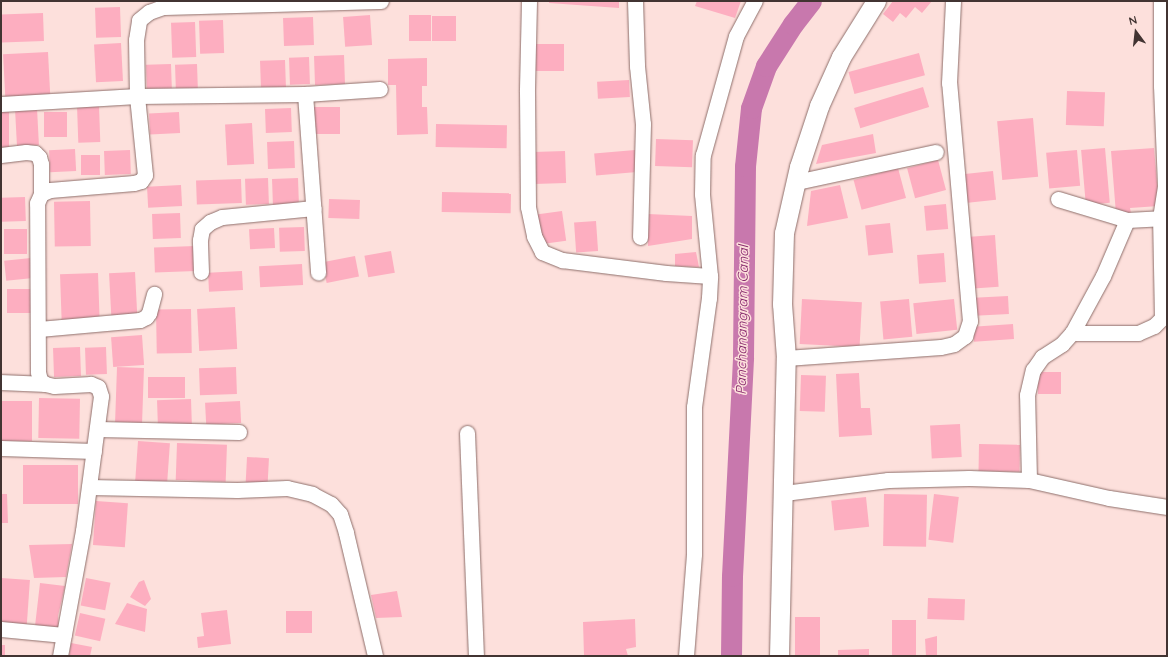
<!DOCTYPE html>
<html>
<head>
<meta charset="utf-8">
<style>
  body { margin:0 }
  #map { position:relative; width:1168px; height:657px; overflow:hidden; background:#fde0dc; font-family:Quicksand,sans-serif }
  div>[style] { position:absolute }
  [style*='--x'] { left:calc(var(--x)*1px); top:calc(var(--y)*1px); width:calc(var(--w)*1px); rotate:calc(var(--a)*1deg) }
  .canal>* { height:21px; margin:-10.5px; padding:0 10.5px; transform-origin:10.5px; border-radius:10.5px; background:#c878ad }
  .building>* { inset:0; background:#fdaec0; transform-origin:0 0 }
  .roads { filter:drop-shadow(0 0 1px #8e6f6b) drop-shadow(0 0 1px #8e6f6b) }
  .minor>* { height:15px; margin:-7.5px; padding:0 7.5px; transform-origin:7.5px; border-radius:7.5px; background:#fff }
  .tertiary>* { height:19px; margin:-9.5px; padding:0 9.5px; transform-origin:9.5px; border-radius:9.5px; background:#fff }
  span { translate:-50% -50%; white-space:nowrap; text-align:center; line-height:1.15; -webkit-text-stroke:3px #fde0dc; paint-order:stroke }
  .water-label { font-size:14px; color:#85276b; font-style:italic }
  .frame { position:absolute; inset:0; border:2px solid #423432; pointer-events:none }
  .north { position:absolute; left:1116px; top:12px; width:40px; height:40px; -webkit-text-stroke:3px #fde0dc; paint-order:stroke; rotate:345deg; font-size:11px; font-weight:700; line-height:16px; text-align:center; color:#423432 }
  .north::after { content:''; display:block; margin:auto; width:14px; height:18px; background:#423432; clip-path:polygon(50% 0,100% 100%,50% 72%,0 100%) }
</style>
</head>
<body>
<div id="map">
  <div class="canal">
    <div style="--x:731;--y:656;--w:80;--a:-89.3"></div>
    <div style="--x:732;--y:576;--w:219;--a:-87.1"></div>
    <div style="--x:743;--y:357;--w:191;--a:-89.4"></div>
    <div style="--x:745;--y:166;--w:58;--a:-84.1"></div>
    <div style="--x:751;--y:108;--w:45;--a:-70.3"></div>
    <div style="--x:766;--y:66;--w:50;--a:-57.3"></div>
    <div style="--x:793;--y:24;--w:29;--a:-52"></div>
  </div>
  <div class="building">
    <div style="clip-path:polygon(549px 1px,619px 1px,619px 8px,549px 3px)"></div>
    <div style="clip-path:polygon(697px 1px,741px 1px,735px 18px,695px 6px)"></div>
    <div style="clip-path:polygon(893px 1px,932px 1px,922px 13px,915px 7px,906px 18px,900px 13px,893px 22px,883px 14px)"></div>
    <div style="left:120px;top:7px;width:30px;height:25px;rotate:88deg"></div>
    <div style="left:43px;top:13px;width:28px;height:42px;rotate:88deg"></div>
    <div style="left:370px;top:15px;width:30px;height:27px;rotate:86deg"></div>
    <div style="left:409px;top:15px;width:22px;height:26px"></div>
    <div style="left:432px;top:16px;width:24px;height:25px"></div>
    <div style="left:313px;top:17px;width:28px;height:30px;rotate:88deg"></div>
    <div style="left:223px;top:20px;width:33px;height:24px;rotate:88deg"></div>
    <div style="left:195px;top:22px;width:35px;height:24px;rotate:88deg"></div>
    <div style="left:121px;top:43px;width:38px;height:27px;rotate:87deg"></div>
    <div style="left:532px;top:44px;width:32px;height:27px"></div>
    <div style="left:48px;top:52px;width:45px;height:45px;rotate:87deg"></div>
    <div style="left:919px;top:53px;width:23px;height:73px;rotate:75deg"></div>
    <div style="left:344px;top:55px;width:29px;height:30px;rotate:88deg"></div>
    <div style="left:309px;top:57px;width:27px;height:20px;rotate:88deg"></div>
    <div style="clip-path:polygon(427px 58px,427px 86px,422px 86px,422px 107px,427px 107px,428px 134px,397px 135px,396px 85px,388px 85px,388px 59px)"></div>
    <div style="left:285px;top:60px;width:30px;height:25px;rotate:88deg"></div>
    <div style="left:171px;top:64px;width:30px;height:25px;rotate:88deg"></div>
    <div style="left:197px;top:64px;width:29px;height:22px;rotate:88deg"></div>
    <div style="left:629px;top:80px;width:17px;height:32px;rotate:87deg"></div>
    <div style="left:923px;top:87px;width:21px;height:72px;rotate:73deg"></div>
    <div style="left:1067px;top:91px;width:38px;height:34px;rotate:2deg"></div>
    <div style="left:99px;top:105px;width:37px;height:22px;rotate:88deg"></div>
    <div style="left:312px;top:107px;width:28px;height:27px"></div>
    <div style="left:37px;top:108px;width:37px;height:22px;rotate:87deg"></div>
    <div style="left:291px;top:108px;width:24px;height:26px;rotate:88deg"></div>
    <div style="left:1px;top:112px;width:8px;height:36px"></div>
    <div style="left:67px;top:112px;width:25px;height:23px;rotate:90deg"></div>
    <div style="left:179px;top:112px;width:21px;height:30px;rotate:87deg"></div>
    <div style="left:1033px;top:118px;width:59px;height:36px;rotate:85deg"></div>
    <div style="left:252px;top:123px;width:41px;height:27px;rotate:87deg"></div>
    <div style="left:436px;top:124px;width:71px;height:23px;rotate:1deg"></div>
    <div style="clip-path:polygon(873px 134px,876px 153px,816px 164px,822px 145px)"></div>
    <div style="left:656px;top:139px;width:37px;height:27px;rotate:2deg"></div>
    <div style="left:294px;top:141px;width:27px;height:27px;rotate:88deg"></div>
    <div style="left:1105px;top:148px;width:55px;height:24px;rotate:85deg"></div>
    <div style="clip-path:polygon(1154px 148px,1159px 206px,1130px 208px,1131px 213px,1116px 214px,1111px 151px)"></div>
    <div style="left:75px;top:149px;width:22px;height:26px;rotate:87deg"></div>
    <div style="left:130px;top:150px;width:24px;height:26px;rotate:88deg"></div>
    <div style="left:635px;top:150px;width:22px;height:41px;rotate:85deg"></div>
    <div style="left:1077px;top:150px;width:36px;height:31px;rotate:85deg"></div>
    <div style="left:565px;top:151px;width:32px;height:32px;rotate:88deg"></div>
    <div style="left:81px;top:155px;width:19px;height:20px"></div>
    <div style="left:938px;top:160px;width:31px;height:32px;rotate:75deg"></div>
    <div style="left:898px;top:168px;width:31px;height:46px;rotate:75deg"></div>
    <div style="left:993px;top:171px;width:29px;height:33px;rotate:84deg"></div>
    <div style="left:268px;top:178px;width:26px;height:23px;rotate:88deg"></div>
    <div style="left:298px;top:178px;width:28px;height:26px;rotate:88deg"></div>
    <div style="left:241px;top:179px;width:24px;height:45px;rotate:88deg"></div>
    <div style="left:181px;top:185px;width:21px;height:34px;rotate:87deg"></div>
    <div style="clip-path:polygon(840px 185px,848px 218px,807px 226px,811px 191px)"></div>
    <div style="left:442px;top:192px;width:69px;height:20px;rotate:1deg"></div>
    <div style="left:25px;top:197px;width:24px;height:24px;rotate:88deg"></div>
    <div style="left:329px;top:199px;width:31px;height:19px;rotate:2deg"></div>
    <div style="left:90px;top:201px;width:45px;height:36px;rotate:89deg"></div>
    <div style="left:946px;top:204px;width:25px;height:22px;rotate:85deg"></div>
    <div style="left:562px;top:211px;width:30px;height:26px;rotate:82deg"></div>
    <div style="left:180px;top:213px;width:25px;height:28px;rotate:88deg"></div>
    <div style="clip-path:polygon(648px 214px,692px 216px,692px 239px,648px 246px)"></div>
    <div style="left:596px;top:221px;width:30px;height:22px;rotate:86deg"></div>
    <div style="left:890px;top:223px;width:30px;height:25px;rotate:84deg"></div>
    <div style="left:304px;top:227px;width:24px;height:25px;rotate:88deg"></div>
    <div style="left:274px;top:228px;width:20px;height:25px;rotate:87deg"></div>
    <div style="left:4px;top:229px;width:23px;height:25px"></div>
    <div style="left:995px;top:235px;width:52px;height:25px;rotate:86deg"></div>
    <div style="left:195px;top:246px;width:25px;height:41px;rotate:88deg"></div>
    <div style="left:391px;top:251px;width:22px;height:27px;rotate:80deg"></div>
    <div style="clip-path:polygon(696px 252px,699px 267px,675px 266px,675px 254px)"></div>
    <div style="left:944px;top:253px;width:29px;height:27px;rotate:86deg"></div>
    <div style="left:355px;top:256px;width:21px;height:33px;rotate:79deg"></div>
    <div style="left:31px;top:258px;width:20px;height:27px;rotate:84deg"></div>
    <div style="left:302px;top:264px;width:21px;height:43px;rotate:87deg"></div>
    <div style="left:242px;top:271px;width:19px;height:34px;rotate:87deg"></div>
    <div style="left:135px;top:272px;width:43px;height:26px;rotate:87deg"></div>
    <div style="left:98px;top:273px;width:48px;height:38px;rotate:88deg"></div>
    <div style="left:7px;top:289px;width:26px;height:24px"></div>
    <div style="left:1008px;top:296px;width:18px;height:34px;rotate:87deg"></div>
    <div style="left:802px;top:299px;width:60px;height:45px;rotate:3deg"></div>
    <div style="left:909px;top:299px;width:38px;height:29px;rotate:85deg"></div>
    <div style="left:954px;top:299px;width:31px;height:41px;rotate:84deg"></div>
    <div style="left:235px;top:307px;width:42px;height:38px;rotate:87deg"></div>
    <div style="left:191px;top:309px;width:44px;height:35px;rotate:89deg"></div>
    <div style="left:1013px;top:324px;width:15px;height:40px;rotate:86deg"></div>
    <div style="left:142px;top:335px;width:30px;height:31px;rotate:86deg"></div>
    <div style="left:80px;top:347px;width:29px;height:27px;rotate:88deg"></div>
    <div style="left:106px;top:347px;width:27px;height:21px;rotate:88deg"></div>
    <div style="left:117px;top:367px;width:27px;height:55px;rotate:2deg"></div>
    <div style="left:236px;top:367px;width:27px;height:37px;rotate:88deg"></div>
    <div style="left:1061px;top:372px;width:22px;height:23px;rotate:90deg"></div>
    <div style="clip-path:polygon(859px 373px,861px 408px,870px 408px,872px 435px,839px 437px,836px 374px)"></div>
    <div style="left:801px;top:375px;width:25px;height:36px;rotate:2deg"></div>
    <div style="left:185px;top:377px;width:21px;height:37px;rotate:90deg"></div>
    <div style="left:39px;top:398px;width:41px;height:40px;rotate:1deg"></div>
    <div style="left:191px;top:399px;width:25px;height:34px;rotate:88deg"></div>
    <div style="left:1px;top:401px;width:31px;height:40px"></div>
    <div style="left:240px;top:401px;width:22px;height:35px;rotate:87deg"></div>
    <div style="left:960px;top:424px;width:33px;height:30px;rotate:87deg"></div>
    <div style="left:138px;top:441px;width:32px;height:42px;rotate:4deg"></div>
    <div style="left:177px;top:443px;width:50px;height:37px;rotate:2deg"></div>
    <div style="left:979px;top:444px;width:41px;height:27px;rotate:1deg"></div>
    <div style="left:247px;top:457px;width:22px;height:28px;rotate:3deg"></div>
    <div style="left:78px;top:465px;width:39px;height:55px;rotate:90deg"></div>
    <div style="clip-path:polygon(1px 494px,7px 494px,8px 523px,1px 523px)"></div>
    <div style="left:884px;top:494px;width:43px;height:52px;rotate:1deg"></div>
    <div style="left:934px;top:494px;width:25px;height:46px;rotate:7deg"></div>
    <div style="left:866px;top:497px;width:30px;height:35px;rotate:84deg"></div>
    <div style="left:96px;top:501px;width:32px;height:44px;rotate:4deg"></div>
    <div style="clip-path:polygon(72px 544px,66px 577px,34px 578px,29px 545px)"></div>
    <div style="left:1px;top:578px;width:29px;height:46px;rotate:4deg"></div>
    <div style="left:86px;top:578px;width:25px;height:28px;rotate:11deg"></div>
    <div style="clip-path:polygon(144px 580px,151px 599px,145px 606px,130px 597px,139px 582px)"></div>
    <div style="clip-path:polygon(40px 583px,65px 586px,58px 616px,59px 629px,35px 626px)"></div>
    <div style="clip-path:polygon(397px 591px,402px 617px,376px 618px,371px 595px)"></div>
    <div style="left:928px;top:598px;width:37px;height:21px;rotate:2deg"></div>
    <div style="clip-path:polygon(127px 603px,147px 609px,145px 632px,115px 624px)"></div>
    <div style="clip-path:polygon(227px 610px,231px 644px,198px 648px,197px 637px,204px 636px,201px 613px)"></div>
    <div style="left:286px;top:611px;width:26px;height:22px"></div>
    <div style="left:80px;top:613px;width:26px;height:23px;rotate:13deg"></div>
    <div style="left:795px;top:617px;width:25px;height:39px"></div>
    <div style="clip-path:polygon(635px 619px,636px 647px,626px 649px,628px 656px,584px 656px,583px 622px)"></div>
    <div style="left:892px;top:620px;width:24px;height:36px"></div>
    <div style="clip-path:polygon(937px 636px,937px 656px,926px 656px,925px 639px)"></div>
    <div style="clip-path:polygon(71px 643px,92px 647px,90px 656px,69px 656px)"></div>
    <div style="left:1px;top:645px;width:4px;height:11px"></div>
    <div style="clip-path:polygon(869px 649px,869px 656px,838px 656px,838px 650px)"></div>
  </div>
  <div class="roads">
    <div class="minor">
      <div style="--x:529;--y:1;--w:91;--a:91.3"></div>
      <div style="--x:527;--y:92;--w:115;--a:89.5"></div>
      <div style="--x:528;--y:207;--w:30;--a:78"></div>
      <div style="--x:534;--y:236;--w:18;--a:63"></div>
      <div style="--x:542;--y:252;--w:22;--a:22"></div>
      <div style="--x:562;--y:260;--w:105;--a:7.1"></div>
      <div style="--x:666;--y:273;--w:44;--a:3.9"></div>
      <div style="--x:635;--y:1;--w:65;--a:88.2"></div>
      <div style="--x:637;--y:66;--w:58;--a:84.1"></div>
      <div style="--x:643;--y:124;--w:113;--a:91.5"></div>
      <div style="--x:305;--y:94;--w:179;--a:85.8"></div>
      <div style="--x:1;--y:104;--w:136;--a:-3.4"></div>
      <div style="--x:137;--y:96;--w:168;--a:-0.7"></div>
      <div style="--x:305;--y:94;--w:75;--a:-3.8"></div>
      <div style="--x:1;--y:155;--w:25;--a:-7"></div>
      <div style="--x:26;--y:152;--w:9;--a:6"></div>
      <div style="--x:35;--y:153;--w:6;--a:45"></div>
      <div style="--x:39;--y:157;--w:7;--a:74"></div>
      <div style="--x:41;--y:164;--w:30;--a:90"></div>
      <div style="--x:796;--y:182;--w:143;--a:-12.1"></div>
      <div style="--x:1058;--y:199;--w:72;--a:16.9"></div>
      <div style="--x:201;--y:272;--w:32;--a:-92"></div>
      <div style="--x:200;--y:240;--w:11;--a:-80"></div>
      <div style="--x:202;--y:229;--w:11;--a:-41"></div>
      <div style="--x:210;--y:222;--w:13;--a:-23"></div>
      <div style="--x:222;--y:217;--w:92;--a:-5.6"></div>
      <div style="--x:39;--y:329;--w:101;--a:-5.1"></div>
      <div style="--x:140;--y:320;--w:7;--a:-27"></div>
      <div style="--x:146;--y:317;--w:5;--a:-53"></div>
      <div style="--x:149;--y:313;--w:20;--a:-75"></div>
      <div style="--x:1072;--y:333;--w:66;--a:0"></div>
      <div style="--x:1138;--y:333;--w:17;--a:-24"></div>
      <div style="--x:1154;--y:326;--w:11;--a:-45"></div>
      <div style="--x:1162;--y:318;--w:100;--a:-91.1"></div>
      <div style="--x:786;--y:358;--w:155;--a:-4.1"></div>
      <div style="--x:941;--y:347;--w:13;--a:-13"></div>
      <div style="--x:954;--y:344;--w:14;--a:-36"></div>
      <div style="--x:965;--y:336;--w:16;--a:-72"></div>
      <div style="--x:970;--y:321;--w:239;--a:-95"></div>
      <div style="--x:949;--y:83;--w:82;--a:-87.2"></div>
      <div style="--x:1;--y:382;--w:44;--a:2.6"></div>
      <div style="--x:97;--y:429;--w:142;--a:1.2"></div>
      <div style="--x:467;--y:433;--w:223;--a:87.7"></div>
      <div style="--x:1;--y:448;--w:93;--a:1.8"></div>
      <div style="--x:1029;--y:480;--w:85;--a:-91.3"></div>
      <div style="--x:1027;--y:395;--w:26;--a:-77"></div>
      <div style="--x:1033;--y:370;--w:16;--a:-55"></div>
      <div style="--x:1042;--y:357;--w:24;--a:-33"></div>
      <div style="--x:1062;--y:344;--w:15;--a:-48"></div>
      <div style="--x:1072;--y:333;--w:65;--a:-61.5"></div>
      <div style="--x:1103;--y:276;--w:61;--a:-66.8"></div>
      <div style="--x:1127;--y:220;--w:33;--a:-3"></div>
      <div style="--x:1160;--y:218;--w:33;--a:-81"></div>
      <div style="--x:1165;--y:185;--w:99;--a:-92.3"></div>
      <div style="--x:1161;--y:86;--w:85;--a:-90"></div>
      <div style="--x:89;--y:487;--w:148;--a:1.2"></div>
      <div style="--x:237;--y:490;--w:50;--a:-2.3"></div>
      <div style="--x:287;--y:488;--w:26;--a:13"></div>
      <div style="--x:312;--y:494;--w:21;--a:28"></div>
      <div style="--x:331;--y:504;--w:13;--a:48"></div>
      <div style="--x:340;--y:514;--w:20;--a:72"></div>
      <div style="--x:346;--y:533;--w:126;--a:76.7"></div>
      <div style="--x:784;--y:493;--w:105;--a:-7.1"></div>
      <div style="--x:888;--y:480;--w:81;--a:-1.4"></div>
      <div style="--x:969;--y:478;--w:60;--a:1.9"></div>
      <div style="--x:1029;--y:480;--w:82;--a:12.7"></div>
      <div style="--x:1109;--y:498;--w:59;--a:8.8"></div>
      <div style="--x:1;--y:629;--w:63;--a:5.4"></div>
      <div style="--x:60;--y:656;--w:127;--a:-79.6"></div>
      <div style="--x:83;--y:531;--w:136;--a:-82.4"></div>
      <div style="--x:101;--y:396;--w:9;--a:-108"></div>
      <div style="--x:98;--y:387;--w:8;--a:-157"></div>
      <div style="--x:91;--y:384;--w:37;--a:177"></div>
      <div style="--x:54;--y:386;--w:9;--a:-167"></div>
      <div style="--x:45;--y:384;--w:6;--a:-141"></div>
      <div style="--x:40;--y:380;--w:8;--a:-104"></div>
      <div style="--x:38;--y:372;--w:169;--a:-90.3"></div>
      <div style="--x:37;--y:203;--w:10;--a:-66"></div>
      <div style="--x:41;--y:194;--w:10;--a:-24"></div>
      <div style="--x:50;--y:190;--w:84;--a:-4.8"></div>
      <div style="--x:134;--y:183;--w:7;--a:-16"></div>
      <div style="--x:141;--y:181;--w:7;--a:-56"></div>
      <div style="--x:145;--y:175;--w:79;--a:-95.8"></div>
      <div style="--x:137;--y:96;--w:56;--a:-91"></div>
      <div style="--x:136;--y:40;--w:20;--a:-81"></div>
      <div style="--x:139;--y:20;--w:13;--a:-39"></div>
      <div style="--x:149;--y:12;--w:15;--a:-20"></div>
      <div style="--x:163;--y:7;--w:218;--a:-1.6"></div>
      <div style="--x:686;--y:656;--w:102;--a:-85.5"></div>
      <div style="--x:694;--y:554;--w:147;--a:-90"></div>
      <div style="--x:694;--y:407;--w:110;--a:-82.2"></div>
      <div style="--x:709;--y:298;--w:22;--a:-87"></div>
      <div style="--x:710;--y:276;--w:82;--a:-95.6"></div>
      <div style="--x:702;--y:194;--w:39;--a:-89"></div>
      <div style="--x:703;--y:155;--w:123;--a:-74.5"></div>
      <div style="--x:736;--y:36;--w:40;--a:-62"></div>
    </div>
    <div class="tertiary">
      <div style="--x:779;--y:656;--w:298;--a:-88.7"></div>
      <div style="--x:786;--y:358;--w:54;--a:-94.2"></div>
      <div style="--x:782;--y:304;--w:71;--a:-88.4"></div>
      <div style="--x:784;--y:233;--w:68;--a:-77.2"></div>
      <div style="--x:799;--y:167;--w:64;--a:-71.8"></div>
      <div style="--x:819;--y:106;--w:54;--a:-65.8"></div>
      <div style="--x:841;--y:57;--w:66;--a:-58"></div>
    </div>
  </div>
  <div class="water-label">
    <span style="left:742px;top:320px;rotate:-89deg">Panchanangram Canal</span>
  </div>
  <div class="frame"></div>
  <div class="north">N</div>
</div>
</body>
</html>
